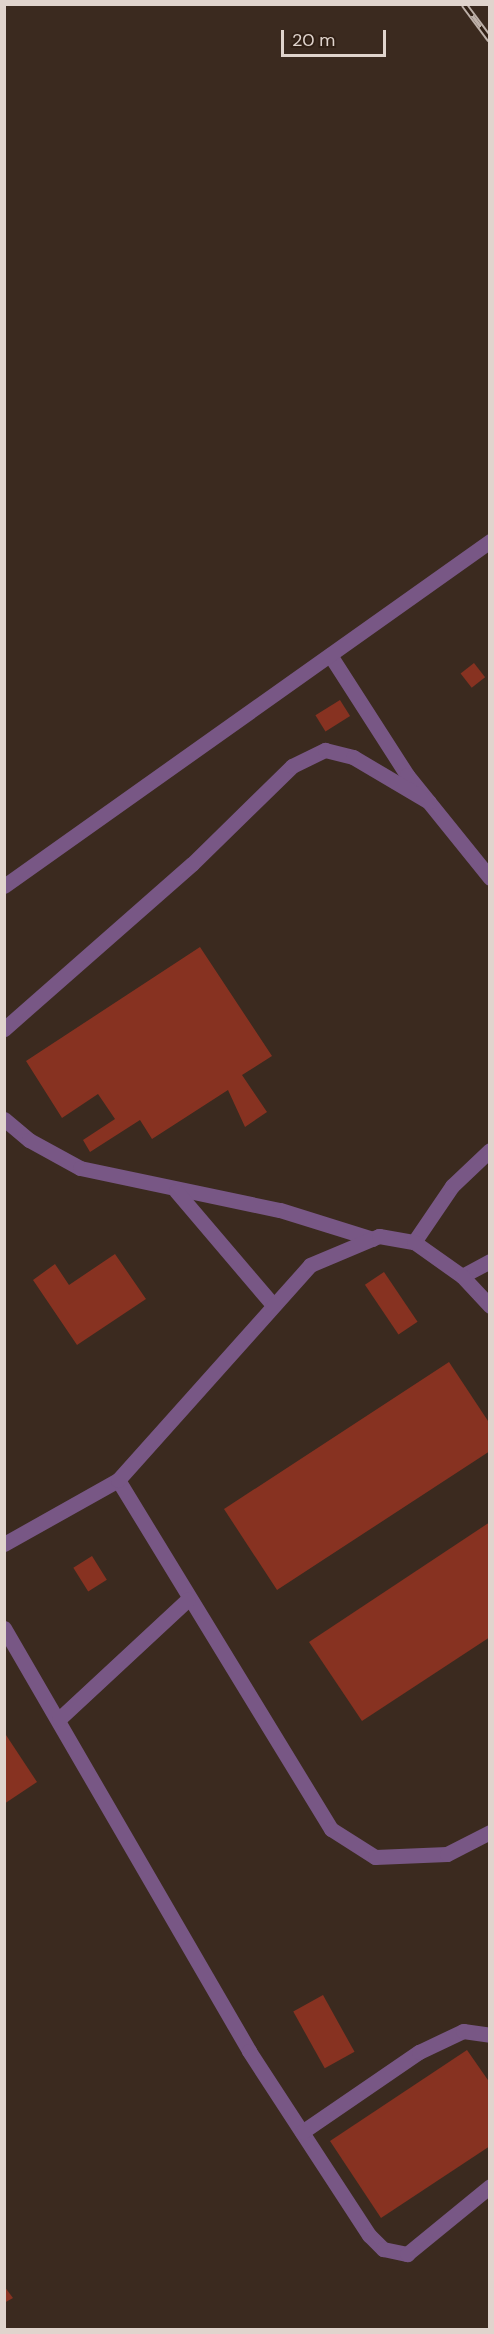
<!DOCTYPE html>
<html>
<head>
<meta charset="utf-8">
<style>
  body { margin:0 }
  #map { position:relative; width:494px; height:2334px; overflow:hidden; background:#3b2a1f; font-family:"DM Sans",sans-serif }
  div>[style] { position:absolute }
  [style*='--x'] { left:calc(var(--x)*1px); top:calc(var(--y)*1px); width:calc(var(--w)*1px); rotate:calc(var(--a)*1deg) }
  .building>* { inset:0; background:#873221; transform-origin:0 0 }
  .service>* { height:15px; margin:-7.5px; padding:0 7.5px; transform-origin:7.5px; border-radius:7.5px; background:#785785 }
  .minor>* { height:15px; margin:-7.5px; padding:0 7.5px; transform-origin:7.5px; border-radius:7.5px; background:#785785 }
  .rail>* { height:7px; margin-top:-3.5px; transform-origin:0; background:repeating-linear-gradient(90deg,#312015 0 14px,#bdb0a8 0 28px); box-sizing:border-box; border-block:2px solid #bdb0a8 }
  span { translate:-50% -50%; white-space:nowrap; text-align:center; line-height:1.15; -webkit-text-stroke:4.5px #312015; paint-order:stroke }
  .frame { position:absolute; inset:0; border:6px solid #e0d4cd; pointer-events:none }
  .scale { position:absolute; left:281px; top:30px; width:105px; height:27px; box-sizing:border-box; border:3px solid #e0d4cd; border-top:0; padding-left:8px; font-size:18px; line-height:21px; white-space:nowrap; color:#e0d4cd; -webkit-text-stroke:4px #312015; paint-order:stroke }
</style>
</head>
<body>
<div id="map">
  <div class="building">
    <div style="left:474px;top:663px;width:18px;height:17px;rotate:52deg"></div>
    <div style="left:340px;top:700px;width:19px;height:29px;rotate:58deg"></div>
    <div style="clip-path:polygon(200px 947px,272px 1056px,242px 1075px,267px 1112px,245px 1127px,228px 1090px,152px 1139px,140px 1120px,90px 1152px,83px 1140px,115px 1119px,98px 1094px,62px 1118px,26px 1061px)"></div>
    <div style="clip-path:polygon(115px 1254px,146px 1299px,77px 1345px,33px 1280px,55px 1264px,69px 1285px)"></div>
    <div style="left:384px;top:1272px;width:60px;height:23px;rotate:56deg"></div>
    <div style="clip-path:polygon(449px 1362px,490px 1424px,490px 1451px,277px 1590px,224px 1509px)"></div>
    <div style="clip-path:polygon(490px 1522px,490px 1637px,362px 1721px,309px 1642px)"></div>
    <div style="left:92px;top:1556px;width:28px;height:22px;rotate:58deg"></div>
    <div style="clip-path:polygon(4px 1732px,37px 1782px,4px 1804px)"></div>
    <div style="left:323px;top:1995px;width:65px;height:34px;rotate:61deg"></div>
    <div style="clip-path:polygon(467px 2050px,490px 2083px,490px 2146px,381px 2218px,330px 2141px)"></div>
    <div style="clip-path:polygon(4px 2286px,13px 2298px,4px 2303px)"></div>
  </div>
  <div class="service">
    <div style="--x:330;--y:655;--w:143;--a:57.3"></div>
    <div style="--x:407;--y:775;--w:132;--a:51.1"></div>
    <div style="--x:4;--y:1029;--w:250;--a:-41.3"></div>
    <div style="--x:192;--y:864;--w:140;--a:-44.4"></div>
    <div style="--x:292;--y:766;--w:37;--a:-26"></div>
    <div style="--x:325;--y:750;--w:29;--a:14"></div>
    <div style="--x:353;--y:757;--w:88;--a:30.6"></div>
    <div style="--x:4;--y:1119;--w:33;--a:40"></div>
    <div style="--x:29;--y:1140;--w:58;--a:28.8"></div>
    <div style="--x:80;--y:1168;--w:204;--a:11.9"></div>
    <div style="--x:280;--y:1210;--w:97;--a:17.3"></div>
    <div style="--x:176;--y:1191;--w:150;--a:49.6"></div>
    <div style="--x:414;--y:1242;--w:68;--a:-55.8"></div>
    <div style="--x:452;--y:1186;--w:52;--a:-43.5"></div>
    <div style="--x:462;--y:1276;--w:32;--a:-28"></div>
    <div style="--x:118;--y:1480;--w:409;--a:58.6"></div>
    <div style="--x:331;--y:1829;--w:52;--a:32.5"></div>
    <div style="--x:375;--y:1857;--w:72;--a:-2.4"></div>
    <div style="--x:447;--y:1854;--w:48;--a:-27.1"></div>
    <div style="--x:4;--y:1544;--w:131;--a:-29.3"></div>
    <div style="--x:118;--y:1480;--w:288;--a:-48.2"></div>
    <div style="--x:310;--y:1265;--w:75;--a:-22.8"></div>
    <div style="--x:379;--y:1236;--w:36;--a:10"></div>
    <div style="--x:414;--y:1242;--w:59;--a:35.3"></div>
    <div style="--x:462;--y:1276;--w:41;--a:47"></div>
    <div style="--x:4;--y:1628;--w:489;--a:59.9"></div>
    <div style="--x:249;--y:2051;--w:220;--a:56.9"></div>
    <div style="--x:369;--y:2235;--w:20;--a:45"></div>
    <div style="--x:383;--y:2249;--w:25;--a:12"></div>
    <div style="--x:407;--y:2254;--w:107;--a:-39.3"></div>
    <div style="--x:59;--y:1719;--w:176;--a:-42.9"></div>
    <div style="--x:302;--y:2132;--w:142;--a:-34.4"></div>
    <div style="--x:419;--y:2052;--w:49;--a:-25.5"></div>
    <div style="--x:463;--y:2031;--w:27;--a:8"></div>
  </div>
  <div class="minor">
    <div style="--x:4;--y:886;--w:596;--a:-35.37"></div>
  </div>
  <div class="rail">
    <div style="--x:464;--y:4;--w:44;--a:53.4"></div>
  </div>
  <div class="frame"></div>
  <div class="scale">20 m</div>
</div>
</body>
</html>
